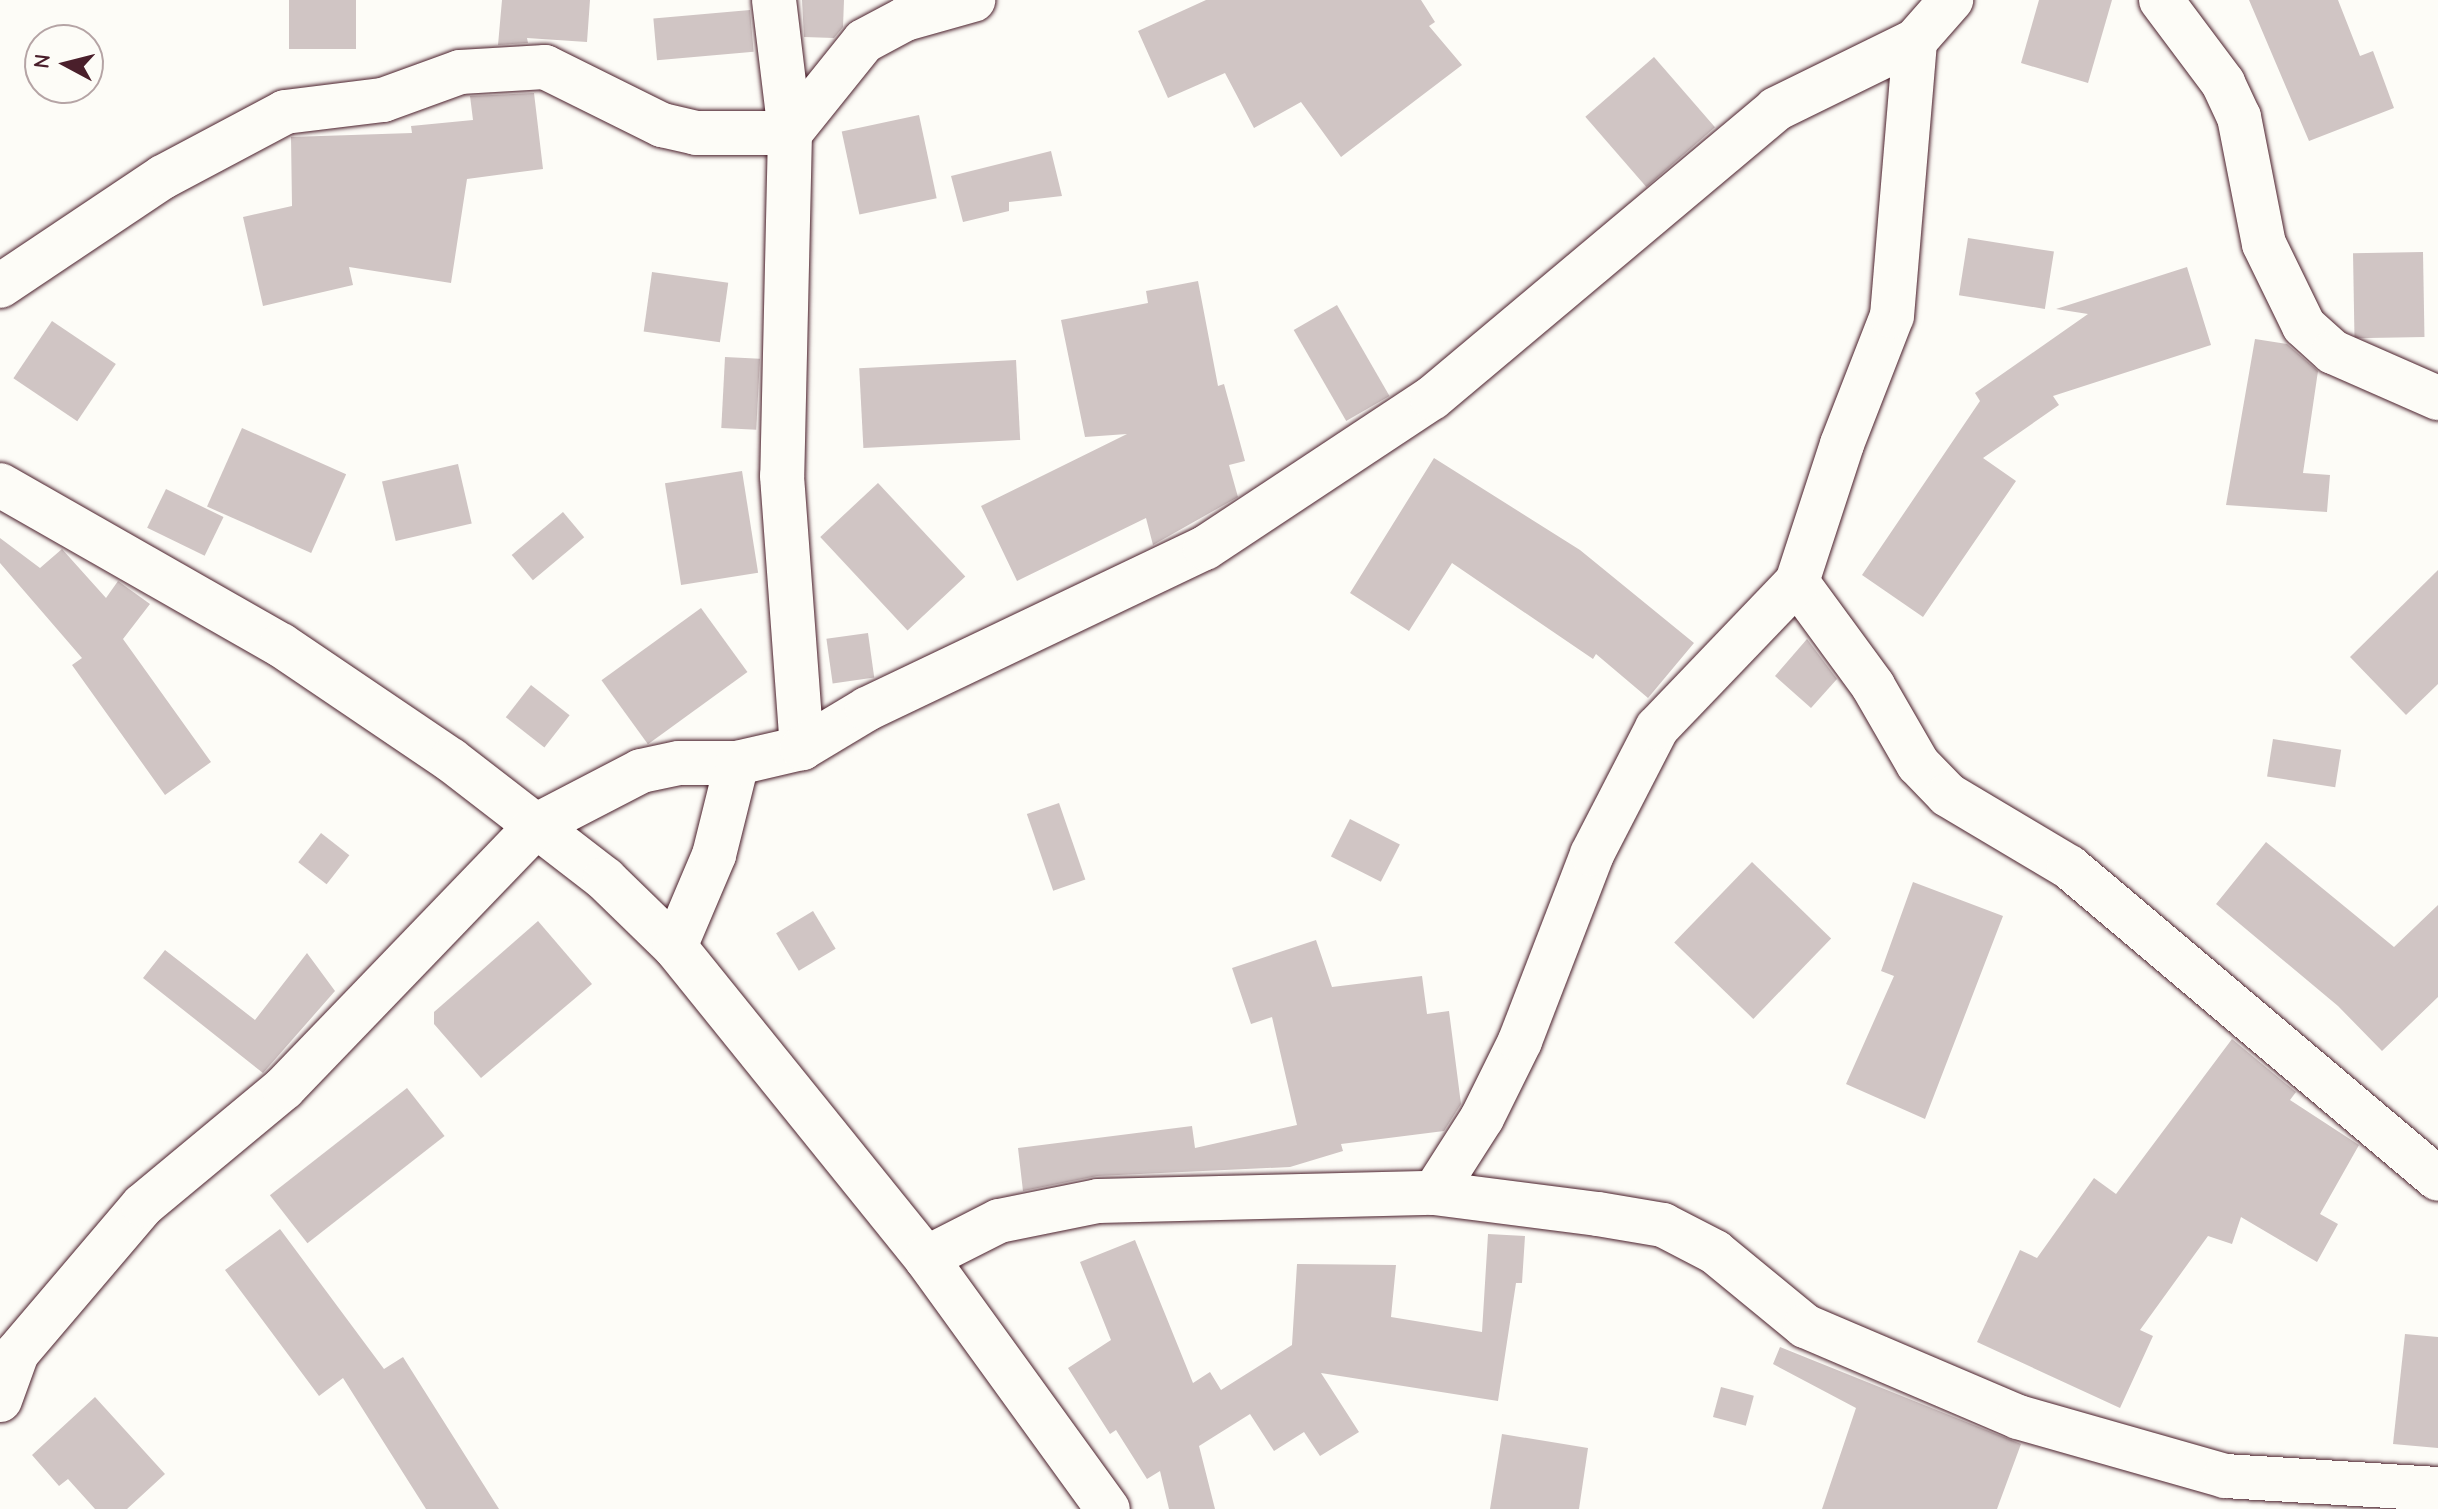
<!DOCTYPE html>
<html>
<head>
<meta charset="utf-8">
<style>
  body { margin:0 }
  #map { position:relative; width:2438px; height:1509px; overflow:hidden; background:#fdfcf7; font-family:"Comic Neue",sans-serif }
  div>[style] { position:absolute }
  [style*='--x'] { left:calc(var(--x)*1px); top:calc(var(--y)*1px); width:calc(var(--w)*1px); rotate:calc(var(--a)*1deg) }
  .building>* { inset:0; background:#d0c5c4; transform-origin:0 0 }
  .roads { filter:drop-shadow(0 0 2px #4a1f2b) drop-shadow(0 0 2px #4a1f2b) }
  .minor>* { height:44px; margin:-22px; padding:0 22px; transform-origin:22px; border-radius:22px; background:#fdfcf7 }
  span { translate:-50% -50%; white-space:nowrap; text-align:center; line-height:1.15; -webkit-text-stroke:6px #fdfcf7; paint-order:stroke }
  .north { position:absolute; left:24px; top:24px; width:80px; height:80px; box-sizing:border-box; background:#fdfcf7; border:2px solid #b5a4a5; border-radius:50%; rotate:277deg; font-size:22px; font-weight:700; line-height:32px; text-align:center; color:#4a1f2b }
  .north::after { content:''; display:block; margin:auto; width:28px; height:36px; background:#4a1f2b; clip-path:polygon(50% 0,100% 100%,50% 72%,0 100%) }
</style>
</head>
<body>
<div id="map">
  <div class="building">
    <div style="left:289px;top:0;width:67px;height:49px"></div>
    <div style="clip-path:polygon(502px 0,590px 0,587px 42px,527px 38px,528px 43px,498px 45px)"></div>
    <div style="clip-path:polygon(802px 0,844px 0,843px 27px,834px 38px,804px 37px)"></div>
    <div style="clip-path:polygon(1206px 0,1421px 0,1435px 22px,1429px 26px,1462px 65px,1341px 157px,1301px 102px,1254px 128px,1225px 73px,1168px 98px,1138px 31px)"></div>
    <div style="clip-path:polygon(2039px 0,2112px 0,2088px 83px,2021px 63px)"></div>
    <div style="clip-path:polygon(2249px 0,2338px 0,2360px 56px,2373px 51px,2394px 108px,2309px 141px)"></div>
    <div style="left:750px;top:10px;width:42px;height:97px;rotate:85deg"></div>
    <div style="left:1654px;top:57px;width:93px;height:91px;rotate:49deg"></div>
    <div style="clip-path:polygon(534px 93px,543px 169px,467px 179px,451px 283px,349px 267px,353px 285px,263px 306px,243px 217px,292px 206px,291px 137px,412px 133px,411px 126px,473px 120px,470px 96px)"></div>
    <div style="left:919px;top:115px;width:85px;height:79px;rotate:78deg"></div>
    <div style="clip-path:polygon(1051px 151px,1062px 196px,1009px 202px,1009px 211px,963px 222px,951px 176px)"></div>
    <div style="left:1968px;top:238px;width:87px;height:58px;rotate:9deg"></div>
    <div style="left:2423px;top:252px;width:85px;height:70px;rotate:89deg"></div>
    <div style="clip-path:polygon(2187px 267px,2211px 345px,2053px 396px,2059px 405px,1983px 458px,2016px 481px,1923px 617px,1862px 575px,1980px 401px,1975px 393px,2088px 314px,2056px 309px)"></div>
    <div style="left:652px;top:272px;width:77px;height:60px;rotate:8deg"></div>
    <div style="clip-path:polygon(1198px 281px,1218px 386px,1224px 384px,1245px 461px,1229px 465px,1238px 497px,1153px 545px,1146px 518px,1017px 581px,981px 506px,1127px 434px,1085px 437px,1061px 320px,1148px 303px,1146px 291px)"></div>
    <div style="left:1337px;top:305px;width:105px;height:50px;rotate:60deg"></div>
    <div style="left:52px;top:321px;width:77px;height:69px;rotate:34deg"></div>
    <div style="clip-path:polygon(2255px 339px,2287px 344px,2318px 371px,2303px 473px,2330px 475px,2327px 512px,2226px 505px)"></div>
    <div style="left:725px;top:357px;width:35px;height:71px;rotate:3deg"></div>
    <div style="left:1016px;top:360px;width:80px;height:157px;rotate:87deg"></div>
    <div style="left:242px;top:428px;width:114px;height:86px;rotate:24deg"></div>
    <div style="clip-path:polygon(1434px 458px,1580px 550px,1694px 643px,1648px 698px,1596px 654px,1593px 659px,1452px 563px,1409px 631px,1350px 593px)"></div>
    <div style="left:458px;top:464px;width:61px;height:78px;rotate:77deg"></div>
    <div style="left:742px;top:471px;width:103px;height:78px;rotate:81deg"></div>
    <div style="left:878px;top:483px;width:128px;height:79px;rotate:47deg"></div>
    <div style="left:166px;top:489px;width:64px;height:43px;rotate:26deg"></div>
    <div style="left:563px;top:512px;width:33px;height:67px;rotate:50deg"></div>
    <div style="clip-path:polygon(0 538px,40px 568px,62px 549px,106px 598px,118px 581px,150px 604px,123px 639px,211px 762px,165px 795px,72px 665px,82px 658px,0 563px)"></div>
    <div style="clip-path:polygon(2438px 570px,2438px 684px,2406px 715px,2350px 657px)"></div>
    <div style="left:701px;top:608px;width:79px;height:123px;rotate:54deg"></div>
    <div style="left:868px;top:633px;width:45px;height:42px;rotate:82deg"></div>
    <div style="clip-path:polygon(1807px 639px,1837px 679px,1811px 708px,1775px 676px)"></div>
    <div style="left:531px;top:685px;width:49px;height:41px;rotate:38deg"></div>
    <div style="left:2273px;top:739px;width:69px;height:38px;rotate:9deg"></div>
    <div style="left:1059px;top:803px;width:81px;height:34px;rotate:71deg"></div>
    <div style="left:1350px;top:819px;width:56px;height:42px;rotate:27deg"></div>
    <div style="left:321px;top:833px;width:36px;height:37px;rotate:38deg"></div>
    <div style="clip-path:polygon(2266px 842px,2394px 947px,2438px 905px,2438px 997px,2382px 1051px,2338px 1006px,2216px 904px)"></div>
    <div style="left:1752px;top:862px;width:110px;height:112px;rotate:44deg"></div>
    <div style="clip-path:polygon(1913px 882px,2003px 916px,1925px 1119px,1846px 1084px,1894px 976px,1881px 971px)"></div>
    <div style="left:813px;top:911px;width:44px;height:43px;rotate:59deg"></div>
    <div style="clip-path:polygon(538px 921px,592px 984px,481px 1078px,434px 1024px,434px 1012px)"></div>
    <div style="clip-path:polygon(1316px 940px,1332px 987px,1422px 976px,1427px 1014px,1449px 1011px,1461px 1104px,1444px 1131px,1341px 1144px,1343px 1151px,1290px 1167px,1097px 1176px,1023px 1191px,1018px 1148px,1192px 1126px,1195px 1148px,1297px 1125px,1272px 1017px,1251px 1024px,1232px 968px)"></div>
    <div style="clip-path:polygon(165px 950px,255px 1020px,307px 953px,335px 991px,263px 1073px,143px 978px)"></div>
    <div style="clip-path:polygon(2232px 1039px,2296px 1092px,2290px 1100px,2359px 1145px,2320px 1214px,2338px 1224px,2317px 1262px,2241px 1217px,2232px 1244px,2208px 1236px,2140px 1330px,2153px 1336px,2120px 1408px,1977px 1342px,2020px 1250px,2037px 1258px,2094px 1178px,2116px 1194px)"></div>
    <div style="left:407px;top:1088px;width:61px;height:174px;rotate:52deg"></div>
    <div style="clip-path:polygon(280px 1229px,384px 1369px,403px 1357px,499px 1509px,426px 1509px,343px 1378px,319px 1396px,225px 1270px)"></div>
    <div style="clip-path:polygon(1488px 1234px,1525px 1236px,1522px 1283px,1516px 1283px,1498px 1401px,1321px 1373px,1359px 1432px,1320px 1456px,1304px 1432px,1274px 1451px,1250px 1414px,1199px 1446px,1215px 1509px,1169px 1509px,1160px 1471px,1147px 1479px,1116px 1430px,1110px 1434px,1068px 1368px,1111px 1340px,1080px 1262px,1135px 1240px,1193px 1383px,1210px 1372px,1221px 1390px,1292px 1345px,1297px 1264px,1396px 1265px,1391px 1317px,1482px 1332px)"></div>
    <div style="clip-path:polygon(2405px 1334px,2438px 1337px,2438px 1448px,2393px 1444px)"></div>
    <div style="clip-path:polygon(1780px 1347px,2021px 1444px,1997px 1509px,1822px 1509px,1856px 1408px,1773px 1364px)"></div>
    <div style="left:1721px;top:1387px;width:34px;height:31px;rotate:15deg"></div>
    <div style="clip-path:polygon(95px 1397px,165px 1474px,127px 1509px,95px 1509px,68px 1479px,59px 1486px,32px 1455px)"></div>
    <div style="clip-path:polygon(1502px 1434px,1588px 1448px,1579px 1509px,1490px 1509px)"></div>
  </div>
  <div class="roads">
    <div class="minor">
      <div style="--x:774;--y:0;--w:134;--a:83.1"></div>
      <div style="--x:790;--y:133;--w:343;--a:91.3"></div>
      <div style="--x:782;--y:476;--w:273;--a:85.8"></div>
      <div style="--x:2161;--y:0;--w:104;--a:53.2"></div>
      <div style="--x:2223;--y:83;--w:38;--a:65"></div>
      <div style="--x:2239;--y:117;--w:129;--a:78.9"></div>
      <div style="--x:2264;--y:244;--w:91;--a:64"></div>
      <div style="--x:2304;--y:326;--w:39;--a:42"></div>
      <div style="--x:2333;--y:352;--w:115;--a:23.7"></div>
      <div style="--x:790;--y:133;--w:118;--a:-51.2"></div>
      <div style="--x:864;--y:41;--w:47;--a:-28.2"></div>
      <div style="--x:905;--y:19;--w:71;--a:-15.6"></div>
      <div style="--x:0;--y:286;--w:196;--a:-33.8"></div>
      <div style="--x:163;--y:177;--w:138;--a:-28"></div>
      <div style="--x:285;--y:112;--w:99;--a:-7"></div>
      <div style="--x:383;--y:100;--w:82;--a:-20"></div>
      <div style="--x:460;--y:72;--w:85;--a:-3.4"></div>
      <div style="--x:545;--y:67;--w:131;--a:26.4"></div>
      <div style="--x:662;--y:125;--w:35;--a:13"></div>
      <div style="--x:696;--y:133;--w:94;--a:0"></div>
      <div style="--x:0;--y:485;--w:323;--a:29.7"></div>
      <div style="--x:281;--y:645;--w:205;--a:34.1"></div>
      <div style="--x:451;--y:760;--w:195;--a:37.7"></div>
      <div style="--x:605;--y:879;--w:98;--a:44.2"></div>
      <div style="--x:675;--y:947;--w:400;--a:51.1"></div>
      <div style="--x:926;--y:1258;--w:310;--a:54.1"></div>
      <div style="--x:1797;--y:582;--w:129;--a:53.8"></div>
      <div style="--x:1873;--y:686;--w:90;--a:60"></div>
      <div style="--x:1918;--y:764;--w:43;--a:45.9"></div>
      <div style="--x:1948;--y:795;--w:141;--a:30.8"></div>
      <div style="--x:2069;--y:867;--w:483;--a:40.2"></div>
      <div style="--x:675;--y:947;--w:100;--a:-67"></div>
      <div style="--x:714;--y:855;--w:95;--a:-76"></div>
      <div style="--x:1434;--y:1193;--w:89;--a:-57.4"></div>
      <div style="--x:1482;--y:1118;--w:86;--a:-63.7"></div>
      <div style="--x:1520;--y:1041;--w:200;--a:-68.9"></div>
      <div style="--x:1592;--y:854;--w:142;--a:-62.7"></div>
      <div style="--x:1657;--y:728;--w:202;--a:-46.2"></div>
      <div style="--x:1797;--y:582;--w:145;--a:-71.9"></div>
      <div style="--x:1842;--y:444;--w:137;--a:-68.7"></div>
      <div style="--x:1892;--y:316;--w:276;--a:-85.2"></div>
      <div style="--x:926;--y:1258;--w:82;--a:-26.9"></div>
      <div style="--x:999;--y:1221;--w:101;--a:-11.4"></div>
      <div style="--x:1098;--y:1201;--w:336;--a:-1.4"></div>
      <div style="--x:1434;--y:1193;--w:165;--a:7.3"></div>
      <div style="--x:1598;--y:1214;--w:66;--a:9.6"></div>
      <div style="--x:1663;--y:1225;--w:59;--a:27.4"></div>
      <div style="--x:1715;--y:1252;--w:117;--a:39.4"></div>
      <div style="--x:1805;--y:1326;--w:232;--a:23.1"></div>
      <div style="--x:2018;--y:1417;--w:215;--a:15.9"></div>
      <div style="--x:2225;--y:1476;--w:213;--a:3.5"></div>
      <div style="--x:0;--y:1400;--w:50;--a:-70.1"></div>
      <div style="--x:17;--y:1353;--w:194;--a:-49.6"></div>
      <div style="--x:143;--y:1205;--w:183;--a:-39.7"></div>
      <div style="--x:284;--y:1088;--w:365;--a:-46.1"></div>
      <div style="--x:537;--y:825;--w:117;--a:-27.4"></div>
      <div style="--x:641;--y:771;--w:39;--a:-12"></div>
      <div style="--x:679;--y:763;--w:58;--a:0"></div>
      <div style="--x:737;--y:763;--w:67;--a:-13"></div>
      <div style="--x:802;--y:748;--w:76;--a:-31"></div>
      <div style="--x:867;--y:709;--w:374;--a:-25.5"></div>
      <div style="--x:1205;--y:548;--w:272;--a:-33.5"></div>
      <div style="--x:1432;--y:398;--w:449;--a:-40"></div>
      <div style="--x:1776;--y:109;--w:155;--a:-26.1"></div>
      <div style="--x:1915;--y:41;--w:55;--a:-48.7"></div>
    </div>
  </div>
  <div class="north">N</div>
</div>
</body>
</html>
